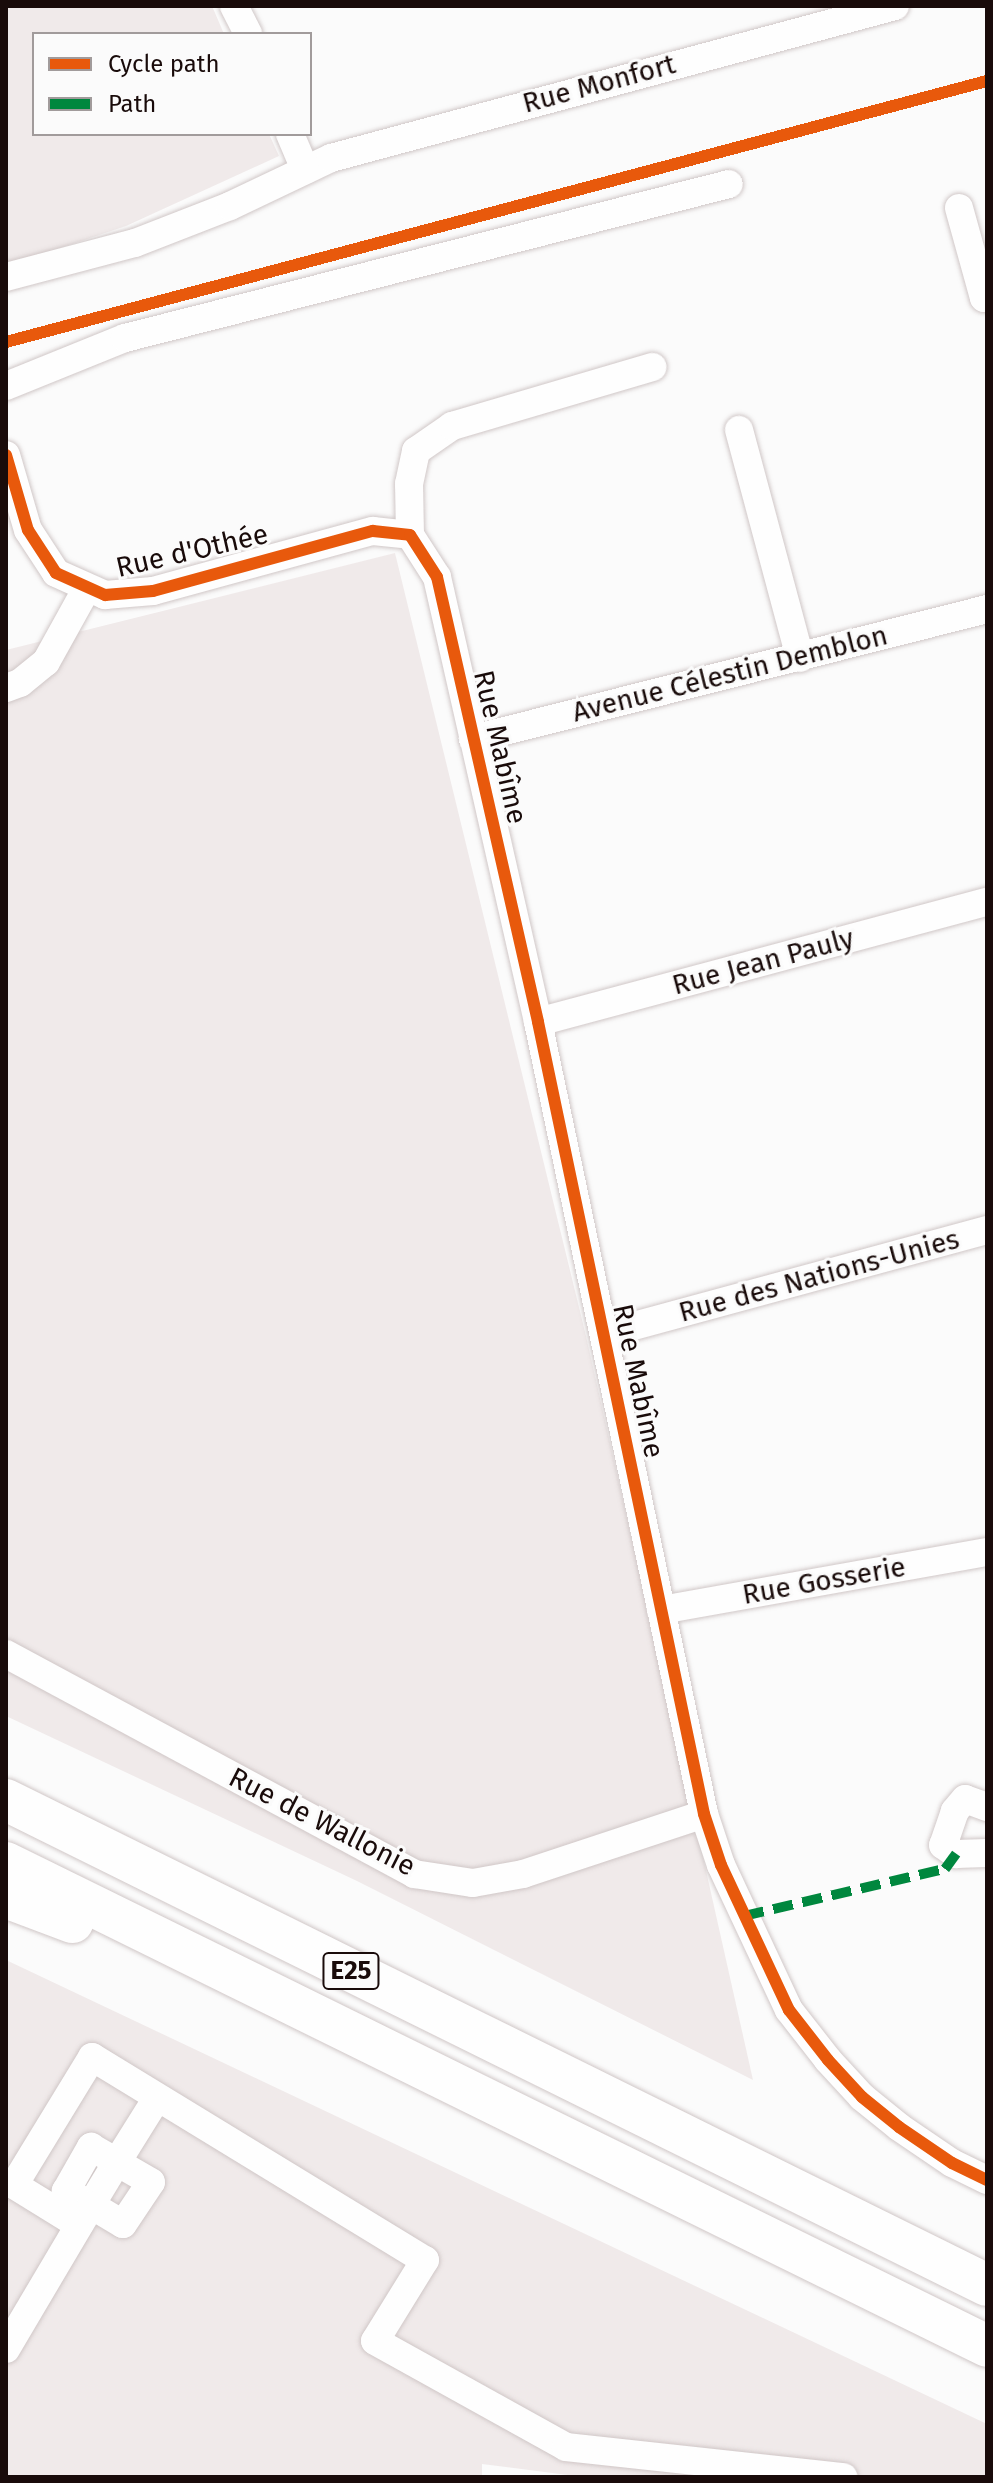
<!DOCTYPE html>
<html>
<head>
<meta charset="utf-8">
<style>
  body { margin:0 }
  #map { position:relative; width:993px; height:2483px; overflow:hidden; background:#fbfbfb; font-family:"Fira Sans",sans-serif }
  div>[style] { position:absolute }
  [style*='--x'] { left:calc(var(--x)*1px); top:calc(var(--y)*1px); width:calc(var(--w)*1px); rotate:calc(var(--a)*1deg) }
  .built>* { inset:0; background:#f0eaea }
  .roads { filter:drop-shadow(0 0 2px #d0c7c7) drop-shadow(0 0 2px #d0c7c7) }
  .minor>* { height:28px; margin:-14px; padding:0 14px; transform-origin:14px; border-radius:14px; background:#fefefe }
  .highway>* { height:42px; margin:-21px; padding:0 21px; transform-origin:21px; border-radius:21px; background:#fefefe }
  .quiet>* { height:10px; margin-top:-5px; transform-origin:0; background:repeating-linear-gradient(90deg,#00873e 0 20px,transparent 0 30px) }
  .cycleway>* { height:12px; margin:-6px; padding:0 6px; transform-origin:6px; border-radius:6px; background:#e8590c }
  span { translate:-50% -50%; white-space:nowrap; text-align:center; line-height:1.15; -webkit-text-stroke:6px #fbfbfb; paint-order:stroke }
  .shield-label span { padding:2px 6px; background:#fbfbfb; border:2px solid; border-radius:6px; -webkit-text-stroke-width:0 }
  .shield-label { font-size:26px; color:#190b0a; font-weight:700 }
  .street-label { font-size:28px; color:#190b0a }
  .frame { position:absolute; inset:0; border:8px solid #190b0a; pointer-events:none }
  .legend { position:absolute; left:32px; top:32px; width:280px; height:104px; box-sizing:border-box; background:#fbfbfb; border:2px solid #a19b9b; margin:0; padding:10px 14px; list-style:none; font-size:24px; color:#190b0a }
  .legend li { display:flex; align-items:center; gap:16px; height:40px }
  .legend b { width:40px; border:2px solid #a19b9b }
</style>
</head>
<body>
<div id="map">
  <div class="built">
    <div style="clip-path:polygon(6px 6px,212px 6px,224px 34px,34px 34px,34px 134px,269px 134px,279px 156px,126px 226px,6px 266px)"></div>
    <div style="clip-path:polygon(395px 553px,586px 1336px,753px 2080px,357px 1881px,6px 1716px,6px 650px)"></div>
    <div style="clip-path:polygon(6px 1960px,987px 2424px,987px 2477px,583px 2477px,482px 2464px,482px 2477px,6px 2477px)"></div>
  </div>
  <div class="roads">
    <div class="minor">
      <div style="--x:234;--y:6;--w:31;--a:63"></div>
      <div style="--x:290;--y:134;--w:39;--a:67"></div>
      <div style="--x:959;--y:208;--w:93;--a:74.5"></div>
      <div style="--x:984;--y:298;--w:3;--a:-18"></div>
      <div style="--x:6;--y:277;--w:133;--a:-14.8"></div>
      <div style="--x:135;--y:243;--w:102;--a:-21.3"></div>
      <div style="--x:230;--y:206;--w:112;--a:-25.4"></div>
      <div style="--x:331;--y:158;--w:584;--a:-15.08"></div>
      <div style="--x:6;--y:386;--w:128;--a:-22"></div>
      <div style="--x:125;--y:338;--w:623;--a:-14.3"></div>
      <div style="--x:739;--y:430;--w:236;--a:75"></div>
      <div style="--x:6;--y:455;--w:78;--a:73.7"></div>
      <div style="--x:28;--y:530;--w:51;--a:56.9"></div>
      <div style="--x:56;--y:573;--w:54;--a:24.2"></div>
      <div style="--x:105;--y:595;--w:48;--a:-4.8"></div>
      <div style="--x:153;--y:591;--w:228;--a:-15.3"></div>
      <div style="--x:373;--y:531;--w:37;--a:6"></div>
      <div style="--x:410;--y:535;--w:50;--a:57.3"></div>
      <div style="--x:437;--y:577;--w:456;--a:77.2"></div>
      <div style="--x:538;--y:1022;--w:809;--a:78.16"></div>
      <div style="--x:704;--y:1814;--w:54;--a:71.6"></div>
      <div style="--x:721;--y:1865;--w:160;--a:64.9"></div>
      <div style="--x:789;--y:2010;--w:63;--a:52"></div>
      <div style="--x:828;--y:2060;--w:50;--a:47.4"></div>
      <div style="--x:862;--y:2097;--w:48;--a:39"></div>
      <div style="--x:899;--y:2127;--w:64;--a:34.2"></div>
      <div style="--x:952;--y:2163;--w:39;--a:26"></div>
      <div style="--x:410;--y:535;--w:51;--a:-91.1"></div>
      <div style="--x:409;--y:484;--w:34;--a:-78"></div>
      <div style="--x:416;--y:451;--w:44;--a:-34.8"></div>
      <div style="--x:452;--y:426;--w:209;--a:-16.4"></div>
      <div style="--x:6;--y:688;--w:15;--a:-20"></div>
      <div style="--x:20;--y:683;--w:33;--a:-39"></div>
      <div style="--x:46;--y:662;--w:85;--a:-61"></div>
      <div style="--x:473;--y:739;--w:530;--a:-14.19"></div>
      <div style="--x:538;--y:1022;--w:465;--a:-15"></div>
      <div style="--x:604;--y:1334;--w:397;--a:-15.2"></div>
      <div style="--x:661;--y:1610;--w:331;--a:-10.1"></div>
      <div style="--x:6;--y:1654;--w:464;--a:28.3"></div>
      <div style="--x:414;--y:1874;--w:60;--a:8.7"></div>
      <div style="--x:473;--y:1883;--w:51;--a:-10.2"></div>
      <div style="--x:523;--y:1874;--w:191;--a:-18.3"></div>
      <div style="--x:987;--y:1807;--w:23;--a:-160"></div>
      <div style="--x:965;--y:1799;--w:16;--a:130"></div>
      <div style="--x:955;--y:1811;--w:36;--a:109"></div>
      <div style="--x:943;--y:1845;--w:16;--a:35"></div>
      <div style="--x:956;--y:1854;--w:31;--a:-2"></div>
      <div style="--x:91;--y:2147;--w:30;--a:30"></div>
      <div style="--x:117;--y:2162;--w:50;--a:121.2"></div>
      <div style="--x:91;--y:2205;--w:29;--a:-151"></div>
      <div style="--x:66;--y:2191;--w:51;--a:-60.4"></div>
      <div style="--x:79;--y:2225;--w:76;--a:-148.4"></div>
      <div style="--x:14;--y:2185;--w:150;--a:-58.6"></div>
      <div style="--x:92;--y:2057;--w:390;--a:31.4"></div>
      <div style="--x:425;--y:2260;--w:95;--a:121.7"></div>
      <div style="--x:375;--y:2341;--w:218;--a:29"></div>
      <div style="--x:566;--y:2447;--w:279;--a:6.2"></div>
      <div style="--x:6;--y:2349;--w:167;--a:-59.4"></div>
      <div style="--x:91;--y:2205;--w:37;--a:31"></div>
      <div style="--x:123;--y:2224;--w:50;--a:-56.3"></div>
      <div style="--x:151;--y:2182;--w:39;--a:-150"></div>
      <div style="--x:117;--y:2162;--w:75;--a:-58"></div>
    </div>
    <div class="highway">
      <div style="--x:6;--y:1800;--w:1094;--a:26.31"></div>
      <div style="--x:6;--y:1863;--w:1093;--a:26.21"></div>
      <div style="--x:6;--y:1897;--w:71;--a:20.7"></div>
    </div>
  </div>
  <div class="quiet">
    <div style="--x:744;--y:1916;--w:206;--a:-13.2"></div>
    <div style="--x:945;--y:1869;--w:19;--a:-54"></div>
  </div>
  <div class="cycleway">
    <div style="--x:6;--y:342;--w:1015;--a:-14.9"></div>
    <div style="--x:6;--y:455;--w:78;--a:73.7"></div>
    <div style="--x:28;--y:530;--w:51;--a:56.9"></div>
    <div style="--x:56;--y:573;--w:54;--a:24.2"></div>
    <div style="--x:105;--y:595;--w:48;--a:-4.8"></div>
    <div style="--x:153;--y:591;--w:228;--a:-15.3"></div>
    <div style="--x:373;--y:531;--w:37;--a:6"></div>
    <div style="--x:410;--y:535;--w:50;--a:57.3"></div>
    <div style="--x:437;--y:577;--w:456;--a:77.2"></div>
    <div style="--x:538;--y:1022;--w:809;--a:78.16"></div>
    <div style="--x:704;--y:1814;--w:54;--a:71.6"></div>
    <div style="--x:721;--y:1865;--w:160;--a:64.9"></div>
    <div style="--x:789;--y:2010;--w:63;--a:52"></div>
    <div style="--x:828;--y:2060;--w:50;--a:47.4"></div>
    <div style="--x:862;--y:2097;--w:48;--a:39"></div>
    <div style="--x:899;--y:2127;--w:64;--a:34.2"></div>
    <div style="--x:952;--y:2163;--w:39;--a:26"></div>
  </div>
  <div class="shield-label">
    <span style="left:351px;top:1971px">E25</span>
  </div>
  <div class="street-label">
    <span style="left:599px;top:84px;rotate:-15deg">Rue Monfort</span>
    <span style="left:192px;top:551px;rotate:-13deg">Rue d'Othée</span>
    <span style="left:730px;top:674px;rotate:-14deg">Avenue Célestin Demblon</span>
    <span style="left:500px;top:747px;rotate:77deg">Rue Mabîme</span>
    <span style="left:763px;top:962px;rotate:-15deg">Rue Jean Pauly</span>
    <span style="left:819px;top:1276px;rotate:-15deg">Rue des Nations-Unies</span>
    <span style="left:638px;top:1381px;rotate:78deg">Rue Mabîme</span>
    <span style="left:824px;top:1581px;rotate:-10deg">Rue Gosserie</span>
    <span style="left:322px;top:1822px;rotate:27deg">Rue de Wallonie</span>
  </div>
  <div class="frame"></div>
  <ul class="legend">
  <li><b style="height:10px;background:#e8590c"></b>Cycle path</li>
  <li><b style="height:10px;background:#00873e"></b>Path</li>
  </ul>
</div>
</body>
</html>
